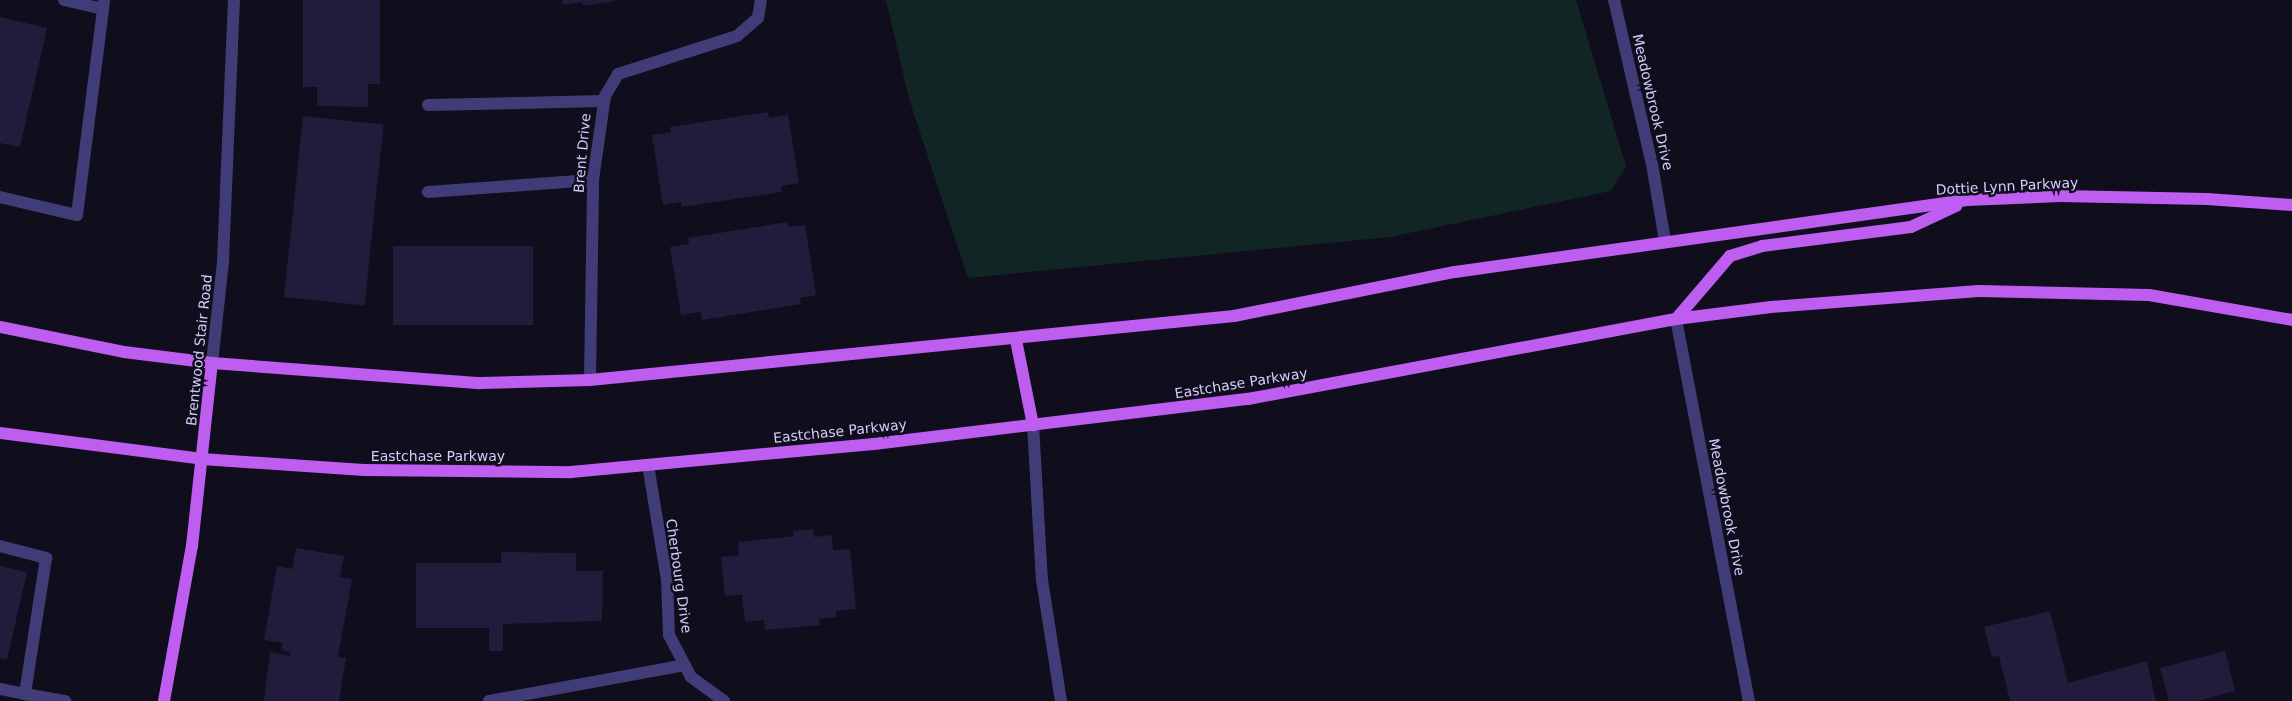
<!DOCTYPE html>
<html>
<head>
<meta charset="utf-8">
<style>
  body { margin:0 }
  #map { position:relative; width:2292px; height:701px; overflow:hidden; background:#100d1c; font-family:"DejaVu Sans",sans-serif }
  div>[style] { position:absolute }
  [style*='--x'] { left:calc(var(--x)*1px); top:calc(var(--y)*1px); width:calc(var(--w)*1px); rotate:calc(var(--a)*1deg) }
  .green>* { inset:0; background:#112525 }
  .building>* { inset:0; background:#221b3b; transform-origin:0 0 }
  .minor>* { height:12px; margin:-6px; padding:0 6px; transform-origin:6px; border-radius:6px; background:#403c77 }
  .major>* { height:12px; margin:-6px; padding:0 6px; transform-origin:6px; border-radius:6px; background:#bd5ef0 }
  span { translate:-50% -50%; white-space:nowrap; text-align:center; line-height:1.15; -webkit-text-stroke:5px #100d1c; paint-order:stroke }
  .street-label { font-size:14px; color:#d3cdfa }
</style>
</head>
<body>
<div id="map">
  <div class="green">
    <div style="clip-path:polygon(886px 0,1576px 0,1626px 166px,1611px 191px,1390px 237px,968px 278px,909px 99px)"></div>
  </div>
  <div class="building">
    <div style="clip-path:polygon(303px 0,380px 0,380px 84px,368px 84px,368px 107px,317px 106px,317px 87px,303px 87px)"></div>
    <div style="clip-path:polygon(562px 0,615px 0,615px 1px,583px 6px,583px 2px,563px 5px)"></div>
    <div style="clip-path:polygon(0 17px,47px 28px,20px 147px,0 143px)"></div>
    <div style="clip-path:polygon(768px 112px,769px 118px,788px 115px,799px 183px,781px 186px,782px 192px,682px 207px,681px 202px,663px 205px,652px 135px,671px 132px,670px 127px)"></div>
    <div style="left:303px;top:116px;width:81px;height:182px;rotate:6deg"></div>
    <div style="clip-path:polygon(787px 222px,788px 227px,805px 225px,816px 295px,800px 298px,801px 304px,702px 320px,700px 312px,681px 315px,670px 247px,689px 244px,688px 238px)"></div>
    <div style="left:393px;top:246px;width:140px;height:79px"></div>
    <div style="clip-path:polygon(813px 529px,814px 537px,832px 535px,833px 550px,850px 549px,856px 609px,836px 611px,836px 617px,819px 619px,820px 625px,765px 630px,764px 620px,745px 622px,742px 595px,725px 596px,721px 557px,739px 555px,738px 542px,794px 536px,793px 531px)"></div>
    <div style="clip-path:polygon(296px 548px,344px 556px,340px 577px,352px 579px,338px 657px,346px 658px,339px 701px,264px 701px,270px 652px,290px 656px,291px 652px,281px 650px,283px 643px,264px 640px,277px 566px,292px 569px)"></div>
    <div style="clip-path:polygon(501px 552px,576px 553px,576px 571px,603px 571px,602px 621px,503px 624px,503px 651px,489px 651px,489px 628px,416px 628px,416px 563px,501px 563px)"></div>
    <div style="clip-path:polygon(0 566px,27px 572px,7px 660px,0 658px)"></div>
    <div style="clip-path:polygon(2050px 611px,2068px 683px,2147px 661px,2156px 701px,2010px 701px,1999px 656px,1992px 657px,1984px 627px)"></div>
    <div style="clip-path:polygon(2225px 651px,2235px 691px,2197px 701px,2169px 701px,2160px 668px)"></div>
  </div>
  <div class="minor">
    <div style="--x:64;--y:0;--w:40;--a:13"></div>
    <div style="--x:1614;--y:0;--w:168;--a:77"></div>
    <div style="--x:1652;--y:164;--w:78;--a:80.4"></div>
    <div style="--x:428;--y:105;--w:175;--a:-1.3"></div>
    <div style="--x:428;--y:192;--w:165;--a:-4.2"></div>
    <div style="--x:0;--y:197;--w:79;--a:13.2"></div>
    <div style="--x:77;--y:215;--w:217;--a:-82.8"></div>
    <div style="--x:1676;--y:319;--w:389;--a:79.2"></div>
    <div style="--x:212;--y:363;--w:103;--a:-83.8"></div>
    <div style="--x:223;--y:261;--w:261;--a:-87.6"></div>
    <div style="--x:590;--y:380;--w:200;--a:-89.1"></div>
    <div style="--x:593;--y:180;--w:85;--a:-81.9"></div>
    <div style="--x:605;--y:96;--w:26;--a:-59"></div>
    <div style="--x:618;--y:74;--w:125;--a:-17.7"></div>
    <div style="--x:737;--y:36;--w:28;--a:-41"></div>
    <div style="--x:758;--y:18;--w:18;--a:-81"></div>
    <div style="--x:1033;--y:425;--w:155;--a:86.7"></div>
    <div style="--x:1042;--y:580;--w:122;--a:81.1"></div>
    <div style="--x:648;--y:465;--w:117;--a:80.6"></div>
    <div style="--x:667;--y:580;--w:55;--a:87.9"></div>
    <div style="--x:669;--y:635;--w:47;--a:62.4"></div>
    <div style="--x:691;--y:677;--w:41;--a:36"></div>
    <div style="--x:0;--y:546;--w:48;--a:14.6"></div>
    <div style="--x:46;--y:558;--w:138;--a:98.8"></div>
    <div style="--x:25;--y:694;--w:41;--a:9.9"></div>
    <div style="--x:0;--y:689;--w:25;--a:11"></div>
    <div style="--x:489;--y:701;--w:199;--a:-10.4"></div>
  </div>
  <div class="major">
    <div style="--x:1676;--y:319;--w:83;--a:-49.4"></div>
    <div style="--x:1730;--y:256;--w:34;--a:-17"></div>
    <div style="--x:1762;--y:246;--w:150;--a:-7.3"></div>
    <div style="--x:1911;--y:227;--w:50;--a:-25"></div>
    <div style="--x:0;--y:327;--w:126;--a:11.4"></div>
    <div style="--x:124;--y:352;--w:89;--a:7.1"></div>
    <div style="--x:212;--y:363;--w:269;--a:4.3"></div>
    <div style="--x:480;--y:383;--w:110;--a:-1.6"></div>
    <div style="--x:590;--y:380;--w:647;--a:-5.68"></div>
    <div style="--x:1234;--y:316;--w:225;--a:-11.3"></div>
    <div style="--x:1455;--y:272;--w:517;--a:-8"></div>
    <div style="--x:1967;--y:200;--w:94;--a:-2.4"></div>
    <div style="--x:2061;--y:196;--w:146;--a:1.2"></div>
    <div style="--x:2207;--y:199;--w:85;--a:4"></div>
    <div style="--x:1016;--y:340;--w:87;--a:78.7"></div>
    <div style="--x:0;--y:433;--w:204;--a:7.3"></div>
    <div style="--x:202;--y:459;--w:162;--a:3.9"></div>
    <div style="--x:364;--y:470;--w:207;--a:0.6"></div>
    <div style="--x:571;--y:472;--w:304;--a:-5.3"></div>
    <div style="--x:874;--y:444;--w:377;--a:-6.9"></div>
    <div style="--x:1248;--y:399;--w:435;--a:-10.6"></div>
    <div style="--x:1676;--y:319;--w:96;--a:-7.2"></div>
    <div style="--x:1771;--y:307;--w:208;--a:-4.4"></div>
    <div style="--x:1978;--y:291;--w:171;--a:1.3"></div>
    <div style="--x:2149;--y:295;--w:145;--a:9.9"></div>
    <div style="--x:164;--y:701;--w:158;--a:-79.8"></div>
    <div style="--x:192;--y:546;--w:184;--a:-83.8"></div>
  </div>
  <div class="street-label">
    <span style="left:1653px;top:102px;rotate:77deg">Meadowbrook Drive</span>
    <span style="left:582px;top:153px;rotate:-85deg">Brent Drive</span>
    <span style="left:2007px;top:186px;rotate:-3deg">Dottie Lynn Parkway</span>
    <span style="left:199px;top:350px;rotate:-84deg">Brentwood Stair Road</span>
    <span style="left:1241px;top:383px;rotate:-9deg">Eastchase Parkway</span>
    <span style="left:840px;top:431px;rotate:-6deg">Eastchase Parkway</span>
    <span style="left:438px;top:456px">Eastchase Parkway</span>
    <span style="left:1727px;top:507px;rotate:79deg">Meadowbrook Drive</span>
    <span style="left:679px;top:576px;rotate:82deg">Cherbourg Drive</span>
  </div>
</div>
</body>
</html>
